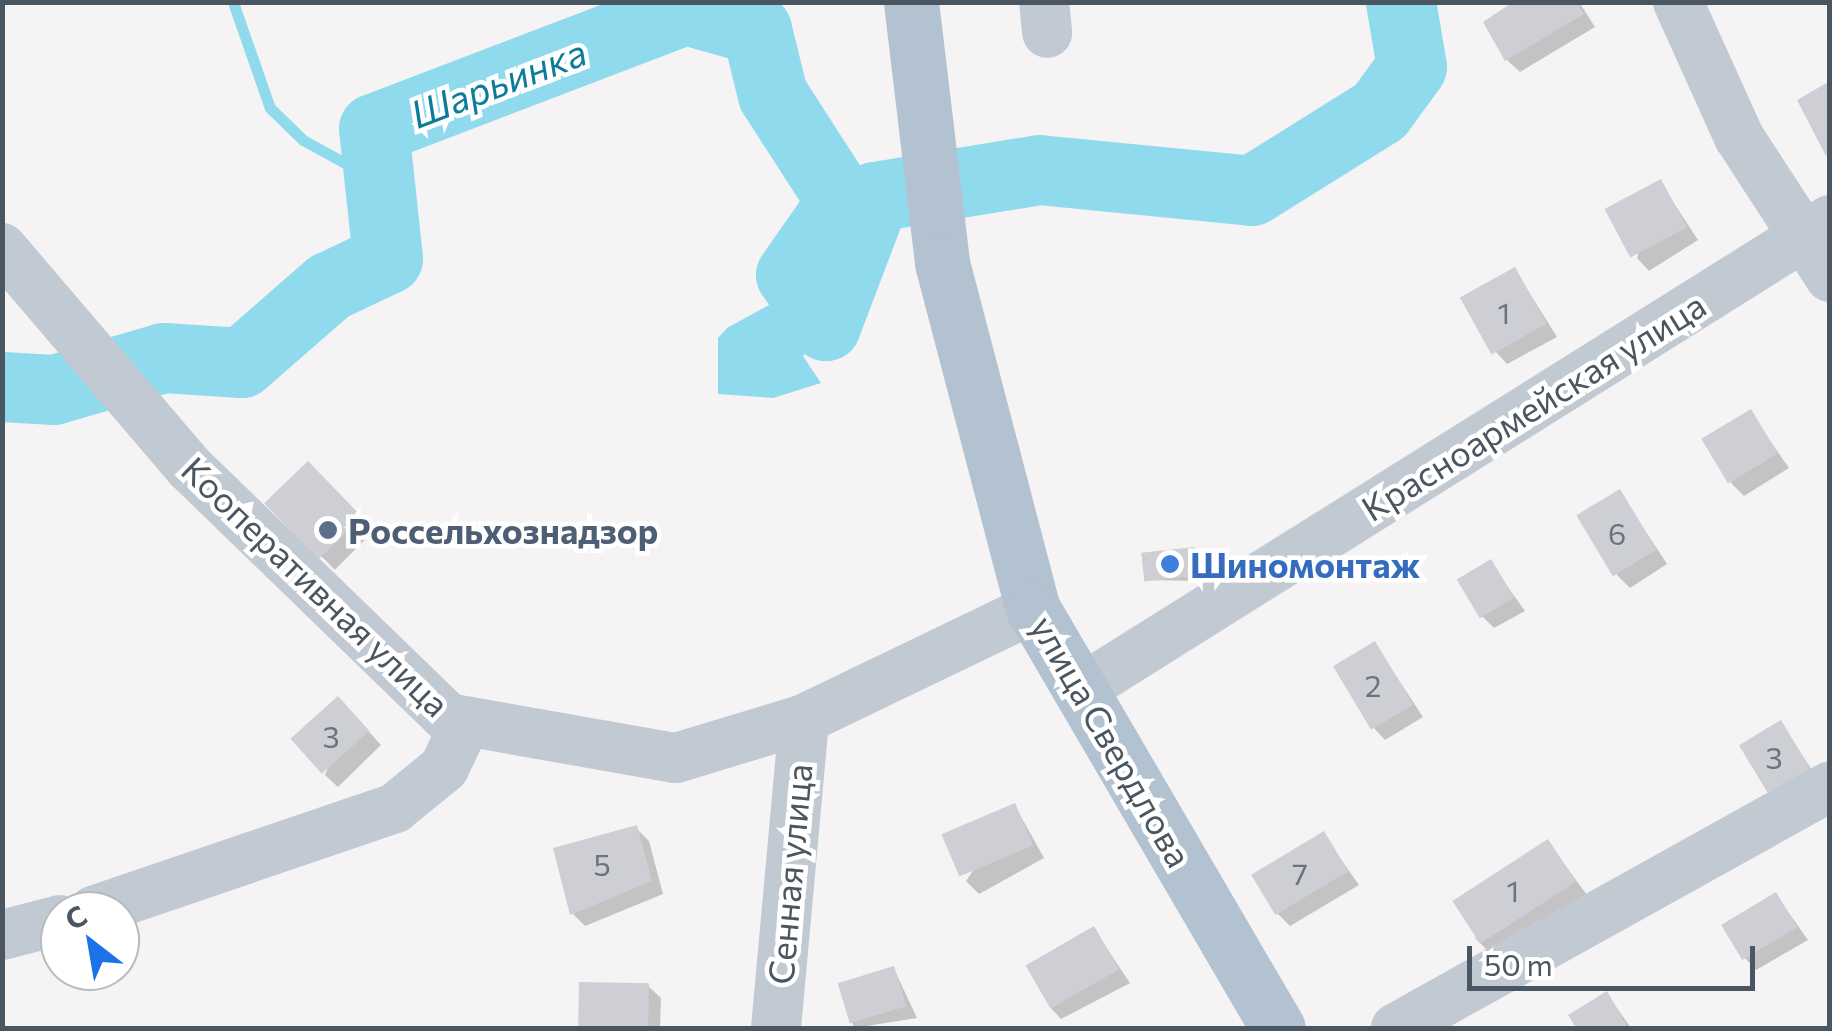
<!DOCTYPE html>
<html>
<head>
<meta charset="utf-8">
<style>
  body { margin:0 }
  #map { position:relative; width:1832px; height:1031px; overflow:hidden; background:#f5f3f3; font-family:Commissioner,sans-serif }
  div>[style] { position:absolute }
  [style*='--x'] { left:calc(var(--x)*1px); top:calc(var(--y)*1px); width:calc(var(--w)*1px); rotate:calc(var(--a)*1deg) }
  .water>* { inset:0; background:#90daee }
  .shadow>* { inset:0; background:#0003; transform-origin:0 0 }
  .stream>* { height:11px; margin:-5.5px; padding:0 5.5px; transform-origin:5.5px; border-radius:5.5px; background:#90daee }
  .river>* { height:70px; margin:-35px; padding:0 35px; transform-origin:35px; border-radius:35px; background:#90daee }
  .building>* { inset:0; background:#cdcfd5; transform-origin:0 0 }
  .minor>* { height:50px; margin:-25px; padding:0 25px; transform-origin:25px; border-radius:25px; background:#c1cad2 }
  .major>* { height:55px; margin:-27.5px; padding:0 27.5px; transform-origin:27.5px; border-radius:27.5px; background:#b3c2d1 }
  .dots>* { width:28px; height:28px; translate:-50% -50%; box-sizing:border-box; border:5px solid #fff; border-radius:50% }
  span { translate:-50% -50%; white-space:nowrap; text-align:center; line-height:1.15; -webkit-text-stroke:9px #fff; paint-order:stroke }
  .number-label { font-size:30px; color:#6b747e }
  .number-label span { -webkit-text-stroke-width:0 }
  .street-label { font-size:35px; color:#4a5661 }
  .service-label { font-size:35px; color:#4e5e75; font-weight:700 }
  .left { translate:0 -50%; text-align:left }
  .shop-label { font-size:35px; color:#366cbe; font-weight:700 }
  .water-label { font-size:38px; color:#0c7c9b; font-style:italic }
  .frame { position:absolute; inset:0; border:5px solid #4a5661; pointer-events:none }
  .north { position:absolute; left:40px; top:891px; width:100px; height:100px; box-sizing:border-box; background:#fff; border:2px solid #b7bbc0; border-radius:50%; rotate:329deg; font-size:28px; font-weight:700; line-height:40px; text-align:center; color:#4a5661 }
  .north::after { content:''; display:block; margin:auto; width:35px; height:45px; background:#1a73e8; clip-path:polygon(50% 0,100% 100%,50% 72%,0 100%) }
  .scale { position:absolute; left:1467px; top:946px; width:288px; height:45px; box-sizing:border-box; border:5px solid #4a5661; border-top:0; padding-left:12px; font-size:30px; line-height:35px; white-space:nowrap; color:#4a5661; -webkit-text-stroke:8px #fff; paint-order:stroke }
</style>
</head>
<body>
<div id="map">
  <div class="water">
    <div style="clip-path:polygon(809px 283px,826px 302px,826px 336px,803px 356px,821px 383px,773px 398px,718px 394px,718px 338px,727px 328px)"></div>
  </div>
  <div class="shadow">
    <div style="clip-path:polygon(1518px 2px,1579px 2px,1595px 27px,1520px 72px,1507px 60px)"></div>
    <div style="clip-path:polygon(1660px 182px,1698px 240px,1649px 271px,1637px 258px)"></div>
    <div style="clip-path:polygon(1515px 270px,1557px 337px,1507px 364px,1495px 351px)"></div>
    <div style="clip-path:polygon(1750px 412px,1789px 468px,1744px 496px,1731px 483px)"></div>
    <div style="left:308px;top:465px;width:93px;height:55px;rotate:45deg"></div>
    <div style="clip-path:polygon(1620px 492px,1667px 564px,1630px 588px,1617px 575px)"></div>
    <div style="clip-path:polygon(1194px 550px,1203px 581px,1146px 580px)"></div>
    <div style="clip-path:polygon(1490px 562px,1525px 611px,1494px 628px,1481px 615px)"></div>
    <div style="clip-path:polygon(1375px 644px,1423px 717px,1385px 740px,1373px 727px)"></div>
    <div style="clip-path:polygon(351px 712px,381px 745px,338px 787px,325px 775px)"></div>
    <div style="clip-path:polygon(1780px 723px,1821px 783px,1783px 804px)"></div>
    <div style="clip-path:polygon(1015px 806px,1044px 858px,979px 894px,966px 881px)"></div>
    <div style="clip-path:polygon(636px 828px,649px 841px,663px 894px,585px 926px,573px 914px)"></div>
    <div style="clip-path:polygon(1323px 834px,1359px 885px,1290px 926px,1277px 913px)"></div>
    <div style="clip-path:polygon(1548px 842px,1587px 895px,1488px 951px,1475px 938px)"></div>
    <div style="clip-path:polygon(1776px 895px,1808px 940px,1756px 970px,1744px 957px)"></div>
    <div style="clip-path:polygon(1094px 929px,1130px 983px,1061px 1019px,1049px 1006px)"></div>
    <div style="clip-path:polygon(894px 969px,917px 1018px,854px 1028px,840px 984px)"></div>
    <div style="clip-path:polygon(582px 985px,648px 986px,661px 998px,660px 1028px,581px 1028px)"></div>
    <div style="clip-path:polygon(1607px 994px,1631px 1028px,1579px 1028px,1571px 1016px)"></div>
  </div>
  <div class="stream">
    <div style="--x:233;--y:2;--w:112;--a:70.8"></div>
    <div style="--x:270;--y:108;--w:46;--a:44.1"></div>
    <div style="--x:303;--y:140;--w:81;--a:28.8"></div>
    <div style="--x:721;--y:2;--w:46;--a:37.9"></div>
  </div>
  <div class="river">
    <div style="--x:2;--y:387;--w:52;--a:3.3"></div>
    <div style="--x:54;--y:390;--w:115;--a:-16.2"></div>
    <div style="--x:164;--y:358;--w:78;--a:3.7"></div>
    <div style="--x:242;--y:363;--w:116;--a:-41.1"></div>
    <div style="--x:329;--y:287;--w:65;--a:-25.4"></div>
    <div style="--x:388;--y:259;--w:131;--a:-96.1"></div>
    <div style="--x:374;--y:129;--w:334;--a:-20.9"></div>
    <div style="--x:686;--y:10;--w:74;--a:15.7"></div>
    <div style="--x:757;--y:30;--w:67;--a:76.2"></div>
    <div style="--x:773;--y:95;--w:127;--a:57.2"></div>
    <div style="--x:842;--y:202;--w:89;--a:124.9"></div>
    <div style="--x:791;--y:275;--w:62;--a:55.5"></div>
    <div style="--x:826;--y:326;--w:138;--a:-69.2"></div>
    <div style="--x:875;--y:197;--w:166;--a:-9.3"></div>
    <div style="--x:1039;--y:170;--w:214;--a:5.6"></div>
    <div style="--x:1252;--y:191;--w:151;--a:-32"></div>
    <div style="--x:1380;--y:111;--w:54;--a:-54"></div>
    <div style="--x:1412;--y:67;--w:66;--a:-99.6"></div>
  </div>
  <div class="building">
    <div style="clip-path:polygon(1513px 2px,1577px 2px,1584px 14px,1505px 61px,1483px 22px)"></div>
    <div style="clip-path:polygon(1830px 81px,1830px 154px,1826px 156px,1797px 100px)"></div>
    <div style="left:1661px;top:179px;width:55px;height:64px;rotate:62deg"></div>
    <div style="left:1515px;top:267px;width:65px;height:63px;rotate:61deg"></div>
    <div style="left:1751px;top:409px;width:52px;height:58px;rotate:59deg"></div>
    <div style="left:308px;top:461px;width:78px;height:61px;rotate:46deg"></div>
    <div style="left:1620px;top:489px;width:71px;height:51px;rotate:59deg"></div>
    <div style="left:1195px;top:547px;width:29px;height:54px;rotate:84deg"></div>
    <div style="left:1491px;top:559px;width:45px;height:40px;rotate:59deg"></div>
    <div style="left:1375px;top:641px;width:74px;height:49px;rotate:59deg"></div>
    <div style="left:338px;top:696px;width:47px;height:64px;rotate:48deg"></div>
    <div style="left:1781px;top:720px;width:57px;height:49px;rotate:59deg"></div>
    <div style="left:1015px;top:803px;width:46px;height:80px;rotate:67deg"></div>
    <div style="clip-path:polygon(637px 825px,652px 881px,570px 915px,553px 848px)"></div>
    <div style="left:1324px;top:831px;width:47px;height:85px;rotate:59deg"></div>
    <div style="left:1548px;top:839px;width:51px;height:114px;rotate:57deg"></div>
    <div style="left:1776px;top:892px;width:41px;height:64px;rotate:59deg"></div>
    <div style="left:1094px;top:926px;width:50px;height:79px;rotate:60deg"></div>
    <div style="left:894px;top:966px;width:42px;height:59px;rotate:73deg"></div>
    <div style="left:579px;top:982px;width:70px;height:46px;rotate:1deg"></div>
    <div style="clip-path:polygon(1607px 991px,1628px 1028px,1576px 1028px,1568px 1015px)"></div>
  </div>
  <div class="minor">
    <div style="--x:1044;--y:2;--w:31;--a:84"></div>
    <div style="--x:1678;--y:2;--w:148;--a:65.7"></div>
    <div style="--x:1739;--y:137;--w:167;--a:57"></div>
    <div style="--x:2;--y:248;--w:288;--a:49.5"></div>
    <div style="--x:189;--y:467;--w:361;--a:44.1"></div>
    <div style="--x:448;--y:718;--w:231;--a:10"></div>
    <div style="--x:676;--y:758;--w:134;--a:-16.9"></div>
    <div style="--x:804;--y:719;--w:254;--a:-25.7"></div>
    <div style="--x:1083;--y:688;--w:881;--a:-32.07"></div>
    <div style="--x:93;--y:911;--w:319;--a:-18.8"></div>
    <div style="--x:395;--y:808;--w:63;--a:-39.2"></div>
    <div style="--x:444;--y:768;--w:51;--a:-64.4"></div>
    <div style="--x:2;--y:935;--w:60;--a:-14.5"></div>
    <div style="--x:776;--y:1028;--w:310;--a:-84.8"></div>
    <div style="--x:1396;--y:1028;--w:497;--a:-29.1"></div>
  </div>
  <div class="major">
    <div style="--x:911;--y:2;--w:263;--a:83.2"></div>
    <div style="--x:942;--y:263;--w:358;--a:75.3"></div>
    <div style="--x:1033;--y:609;--w:485;--a:59.7"></div>
  </div>
  <div class="dots">
    <div style="left:328px;top:530px;background:#5c6f8a"></div>
    <div style="left:1170px;top:564px;background:#3f7fe0"></div>
  </div>
  <div class="number-label">
    <span style="left:1504px;top:312px">1</span>
    <span style="left:1617px;top:533px">6</span>
    <span style="left:1373px;top:685px">2</span>
    <span style="left:331px;top:736px">3</span>
    <span style="left:1774px;top:757px">3</span>
    <span style="left:602px;top:864px">5</span>
    <span style="left:1300px;top:873px">7</span>
    <span style="left:1513px;top:890px">1</span>
  </div>
  <div class="street-label">
    <span style="left:1533px;top:406px;rotate:-32deg">Красноармейская улица</span>
    <span style="left:316px;top:586px;rotate:44deg">Кооперативная улица</span>
    <span style="left:1112px;top:741px;rotate:60deg">улица Свердлова</span>
    <span style="left:789px;top:874px;rotate:-85deg">Сенная улица</span>
  </div>
  <div class="service-label">
    <span class="left" style="left:348px;top:530px">Россельхознадзор</span>
  </div>
  <div class="shop-label">
    <span class="left" style="left:1190px;top:564px">Шиномонтаж</span>
  </div>
  <div class="water-label">
    <span style="left:498px;top:82px;rotate:-21deg">Шарьинка</span>
  </div>
  <div class="frame"></div>
  <div class="north">С</div>
  <div class="scale">50 m</div>
</div>
</body>
</html>
